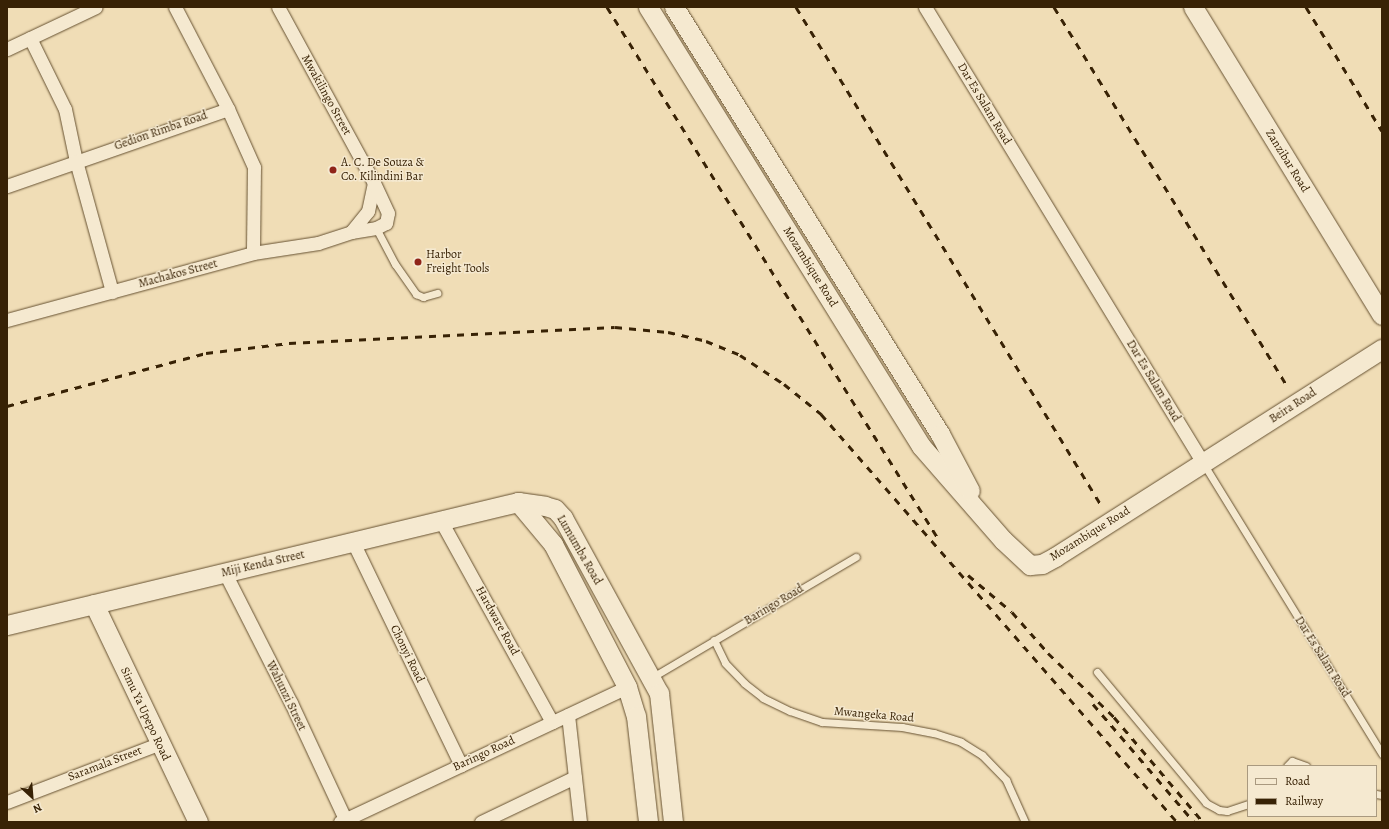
<!DOCTYPE html>
<html>
<head>
<meta charset="utf-8">
<style>
  body { margin:0 }
  #map { position:relative; width:1389px; height:829px; overflow:hidden; background:#f0ddb6; font-family:Alegreya,serif }
  div>[style] { position:absolute }
  [style*='--x'] { left:calc(var(--x)*1px); top:calc(var(--y)*1px); width:calc(var(--w)*1px); rotate:calc(var(--a)*1deg) }
  .roads { filter:drop-shadow(0 0 1px #665131) drop-shadow(0 0 1px #665131) }
  .lane>* { height:7px; margin:-3.5px; padding:0 3.5px; transform-origin:3.5px; border-radius:3.5px; background:#f5e9d0 }
  .street>* { height:13px; margin:-6.5px; padding:0 6.5px; transform-origin:6.5px; border-radius:6.5px; background:#f5e9d0 }
  .secondary>* { height:19px; margin:-9.5px; padding:0 9.5px; transform-origin:9.5px; border-radius:9.5px; background:#f5e9d0 }
  .rail>* { height:3px; margin-top:-1.5px; transform-origin:0; background:repeating-linear-gradient(90deg,#382205 0 7px,transparent 0 14px) }
  .dots>* { width:11px; height:11px; translate:-50% -50%; box-sizing:border-box; border:2px solid #f5e9d0; border-radius:50% }
  span { translate:-50% -50%; white-space:nowrap; text-align:center; line-height:1.15; -webkit-text-stroke:3px #f5e9d0; paint-order:stroke }
  .street-label { font-size:12px; color:#382205 }
  .poi-label { font-size:12px; color:#382205 }
  .left { translate:0 -50%; text-align:left }
  .frame { position:absolute; inset:0; border:8px solid #382205; pointer-events:none }
  .legend { position:absolute; left:1247px; top:765px; width:130px; height:52px; box-sizing:border-box; background:#f5e9d0; border:1px solid #a9997f; margin:0; padding:5px 7px; list-style:none; font-size:12px; color:#382205 }
  .legend li { display:flex; align-items:center; gap:8px; height:20px }
  .legend b { width:20px; border:1px solid #a9997f }
  .north { position:absolute; left:12px; top:777px; width:40px; height:40px; -webkit-text-stroke:3px #f5e9d0; paint-order:stroke; rotate:154deg; font-size:11px; font-weight:700; line-height:16px; text-align:center; color:#382205 }
  .north::after { content:''; display:block; margin:auto; width:14px; height:18px; background:#382205; clip-path:polygon(50% 0,100% 100%,50% 72%,0 100%) }
</style>
</head>
<body>
<div id="map">
  <div class="roads">
    <div class="lane">
      <div style="--x:376;--y:228;--w:41;--a:62.2"></div>
      <div style="--x:395;--y:264;--w:37;--a:55"></div>
      <div style="--x:416;--y:294;--w:8;--a:23"></div>
      <div style="--x:423;--y:297;--w:15;--a:-16"></div>
      <div style="--x:1203;--y:463;--w:342;--a:58.4"></div>
      <div style="--x:714;--y:640;--w:25;--a:64"></div>
      <div style="--x:725;--y:663;--w:28;--a:46"></div>
      <div style="--x:744;--y:683;--w:24;--a:38"></div>
      <div style="--x:763;--y:698;--w:30;--a:26"></div>
      <div style="--x:790;--y:711;--w:34;--a:19"></div>
      <div style="--x:822;--y:722;--w:80;--a:3.6"></div>
      <div style="--x:902;--y:727;--w:33;--a:11"></div>
      <div style="--x:934;--y:733;--w:28;--a:18"></div>
      <div style="--x:961;--y:742;--w:25;--a:32"></div>
      <div style="--x:982;--y:755;--w:35;--a:46"></div>
      <div style="--x:1006;--y:780;--w:46;--a:65.7"></div>
      <div style="--x:1097;--y:672;--w:170;--a:50.2"></div>
      <div style="--x:1206;--y:803;--w:15;--a:28"></div>
      <div style="--x:1219;--y:810;--w:8;--a:7"></div>
      <div style="--x:1227;--y:811;--w:22;--a:-18"></div>
      <div style="--x:651;--y:678;--w:238;--a:-30.6"></div>
      <div style="--x:1287;--y:766;--w:7;--a:-45"></div>
      <div style="--x:1292;--y:761;--w:15;--a:20"></div>
      <div style="--x:1376;--y:794;--w:6;--a:9"></div>
    </div>
    <div class="street">
      <div style="--x:175;--y:7;--w:115;--a:62.5"></div>
      <div style="--x:925;--y:7;--w:534;--a:58.63"></div>
      <div style="--x:30;--y:38;--w:79;--a:63.8"></div>
      <div style="--x:65;--y:109;--w:53;--a:78.1"></div>
      <div style="--x:76;--y:161;--w:136;--a:74.6"></div>
      <div style="--x:7;--y:49;--w:98;--a:-25.3"></div>
      <div style="--x:7;--y:186;--w:234;--a:-19.2"></div>
      <div style="--x:228;--y:109;--w:64;--a:65.9"></div>
      <div style="--x:254;--y:167;--w:86;--a:90.7"></div>
      <div style="--x:351;--y:232;--w:27;--a:-51"></div>
      <div style="--x:368;--y:211;--w:29;--a:-78"></div>
      <div style="--x:7;--y:320;--w:255;--a:-15.2"></div>
      <div style="--x:253;--y:253;--w:66;--a:-8.7"></div>
      <div style="--x:318;--y:243;--w:35;--a:-18"></div>
      <div style="--x:351;--y:232;--w:25;--a:-9"></div>
      <div style="--x:376;--y:228;--w:11;--a:-27"></div>
      <div style="--x:386;--y:223;--w:10;--a:-79"></div>
      <div style="--x:388;--y:213;--w:33;--a:-115"></div>
      <div style="--x:374;--y:183;--w:200;--a:-118.6"></div>
      <div style="--x:441;--y:521;--w:230;--a:61.1"></div>
      <div style="--x:353;--y:542;--w:248;--a:64.2"></div>
      <div style="--x:225;--y:573;--w:146;--a:63.1"></div>
      <div style="--x:291;--y:703;--w:128;--a:65"></div>
      <div style="--x:568;--y:715;--w:108;--a:83.6"></div>
      <div style="--x:7;--y:802;--w:162;--a:-21"></div>
      <div style="--x:340;--y:822;--w:317;--a:-25.2"></div>
      <div style="--x:481;--y:822;--w:104;--a:-25.6"></div>
    </div>
    <div class="secondary">
      <div style="--x:648;--y:7;--w:517;--a:58.12"></div>
      <div style="--x:921;--y:446;--w:125;--a:48.9"></div>
      <div style="--x:1003;--y:540;--w:37;--a:43"></div>
      <div style="--x:1030;--y:565;--w:12;--a:-5"></div>
      <div style="--x:1042;--y:564;--w:15;--a:-28"></div>
      <div style="--x:1055;--y:557;--w:388;--a:-32.5"></div>
      <div style="--x:674;--y:7;--w:503;--a:58.08"></div>
      <div style="--x:940;--y:434;--w:64;--a:62.2"></div>
      <div style="--x:1193;--y:7;--w:361;--a:58.5"></div>
      <div style="--x:518;--y:502;--w:55;--a:50.2"></div>
      <div style="--x:553;--y:544;--w:161;--a:62.6"></div>
      <div style="--x:627;--y:687;--w:30;--a:73"></div>
      <div style="--x:636;--y:716;--w:107;--a:83.5"></div>
      <div style="--x:94;--y:604;--w:242;--a:64.5"></div>
      <div style="--x:7;--y:625;--w:526;--a:-13.53"></div>
      <div style="--x:518;--y:502;--w:27;--a:8"></div>
      <div style="--x:545;--y:506;--w:10;--a:17"></div>
      <div style="--x:555;--y:509;--w:12;--a:48"></div>
      <div style="--x:563;--y:518;--w:200;--a:61.3"></div>
      <div style="--x:659;--y:693;--w:130;--a:83.8"></div>
    </div>
  </div>
  <div class="rail">
    <div style="--x:607;--y:7;--w:628;--a:58.08"></div>
    <div style="--x:796;--y:7;--w:584;--a:58.51"></div>
    <div style="--x:1054;--y:7;--w:445;--a:58.4"></div>
    <div style="--x:1306;--y:7;--w:145;--a:58.5"></div>
    <div style="--x:7;--y:406;--w:206;--a:-14.9"></div>
    <div style="--x:206;--y:353;--w:84;--a:-6.9"></div>
    <div style="--x:289;--y:343;--w:326;--a:-2.8"></div>
    <div style="--x:615;--y:327;--w:53;--a:5.4"></div>
    <div style="--x:668;--y:332;--w:39;--a:13"></div>
    <div style="--x:706;--y:341;--w:37;--a:22"></div>
    <div style="--x:740;--y:355;--w:53;--a:33.4"></div>
    <div style="--x:784;--y:384;--w:48;--a:39"></div>
    <div style="--x:821;--y:414;--w:541;--a:48.89"></div>
    <div style="--x:968;--y:575;--w:57;--a:40.1"></div>
    <div style="--x:1012;--y:612;--w:55;--a:48.7"></div>
    <div style="--x:1048;--y:653;--w:92;--a:44.1"></div>
    <div style="--x:1114;--y:717;--w:138;--a:49.7"></div>
    <div style="--x:1093;--y:704;--w:155;--a:49.4"></div>
  </div>
  <div class="dots">
    <div style="left:333px;top:170px;background:#8f2418"></div>
    <div style="left:418px;top:262px;background:#8f2418"></div>
  </div>
  <div class="street-label">
    <span style="left:326px;top:95px;rotate:61deg">Mwakilingo Street</span>
    <span style="left:984px;top:104px;rotate:59deg">Dar Es Salam Road</span>
    <span style="left:161px;top:131px;rotate:-19deg">Gedion Rimba Road</span>
    <span style="left:1287px;top:161px;rotate:58deg">Zanzibar Road</span>
    <span style="left:810px;top:267px;rotate:58deg">Mozambique Road</span>
    <span style="left:178px;top:274px;rotate:-15deg">Machakos Street</span>
    <span style="left:1153px;top:381px;rotate:59deg">Dar Es Salam Road</span>
    <span style="left:1293px;top:406px;rotate:-33deg">Beira Road</span>
    <span style="left:1090px;top:534px;rotate:-32deg">Mozambique Road</span>
    <span style="left:579px;top:550px;rotate:60deg">Lumumba Road</span>
    <span style="left:263px;top:564px;rotate:-13deg">Miji Kenda Street</span>
    <span style="left:774px;top:605px;rotate:-31deg">Baringo Road</span>
    <span style="left:497px;top:621px;rotate:61deg">Hardware Road</span>
    <span style="left:407px;top:654px;rotate:64deg">Chonyi Road</span>
    <span style="left:1322px;top:657px;rotate:58deg">Dar Es Salam Road</span>
    <span style="left:286px;top:696px;rotate:64deg">Wahunzi Street</span>
    <span style="left:145px;top:714px;rotate:65deg">Simu Ya Upepo Road</span>
    <span style="left:874px;top:715px;rotate:5deg">Mwangeka Road</span>
    <span style="left:484px;top:754px;rotate:-25deg">Baringo Road</span>
    <span style="left:105px;top:764px;rotate:-21deg">Saramala Street</span>
  </div>
  <div class="poi-label">
    <span class="left" style="left:341px;top:170px">A. C. De Souza &amp;<br>Co. Kilindini Bar</span>
    <span class="left" style="left:426px;top:262px">Harbor<br>Freight Tools</span>
  </div>
  <div class="frame"></div>
  <ul class="legend">
  <li><b style="height:5px;background:#f5e9d0"></b>Road</li>
  <li><b style="height:5px;background:#382205"></b>Railway</li>
  </ul>
  <div class="north">N</div>
</div>
</body>
</html>
